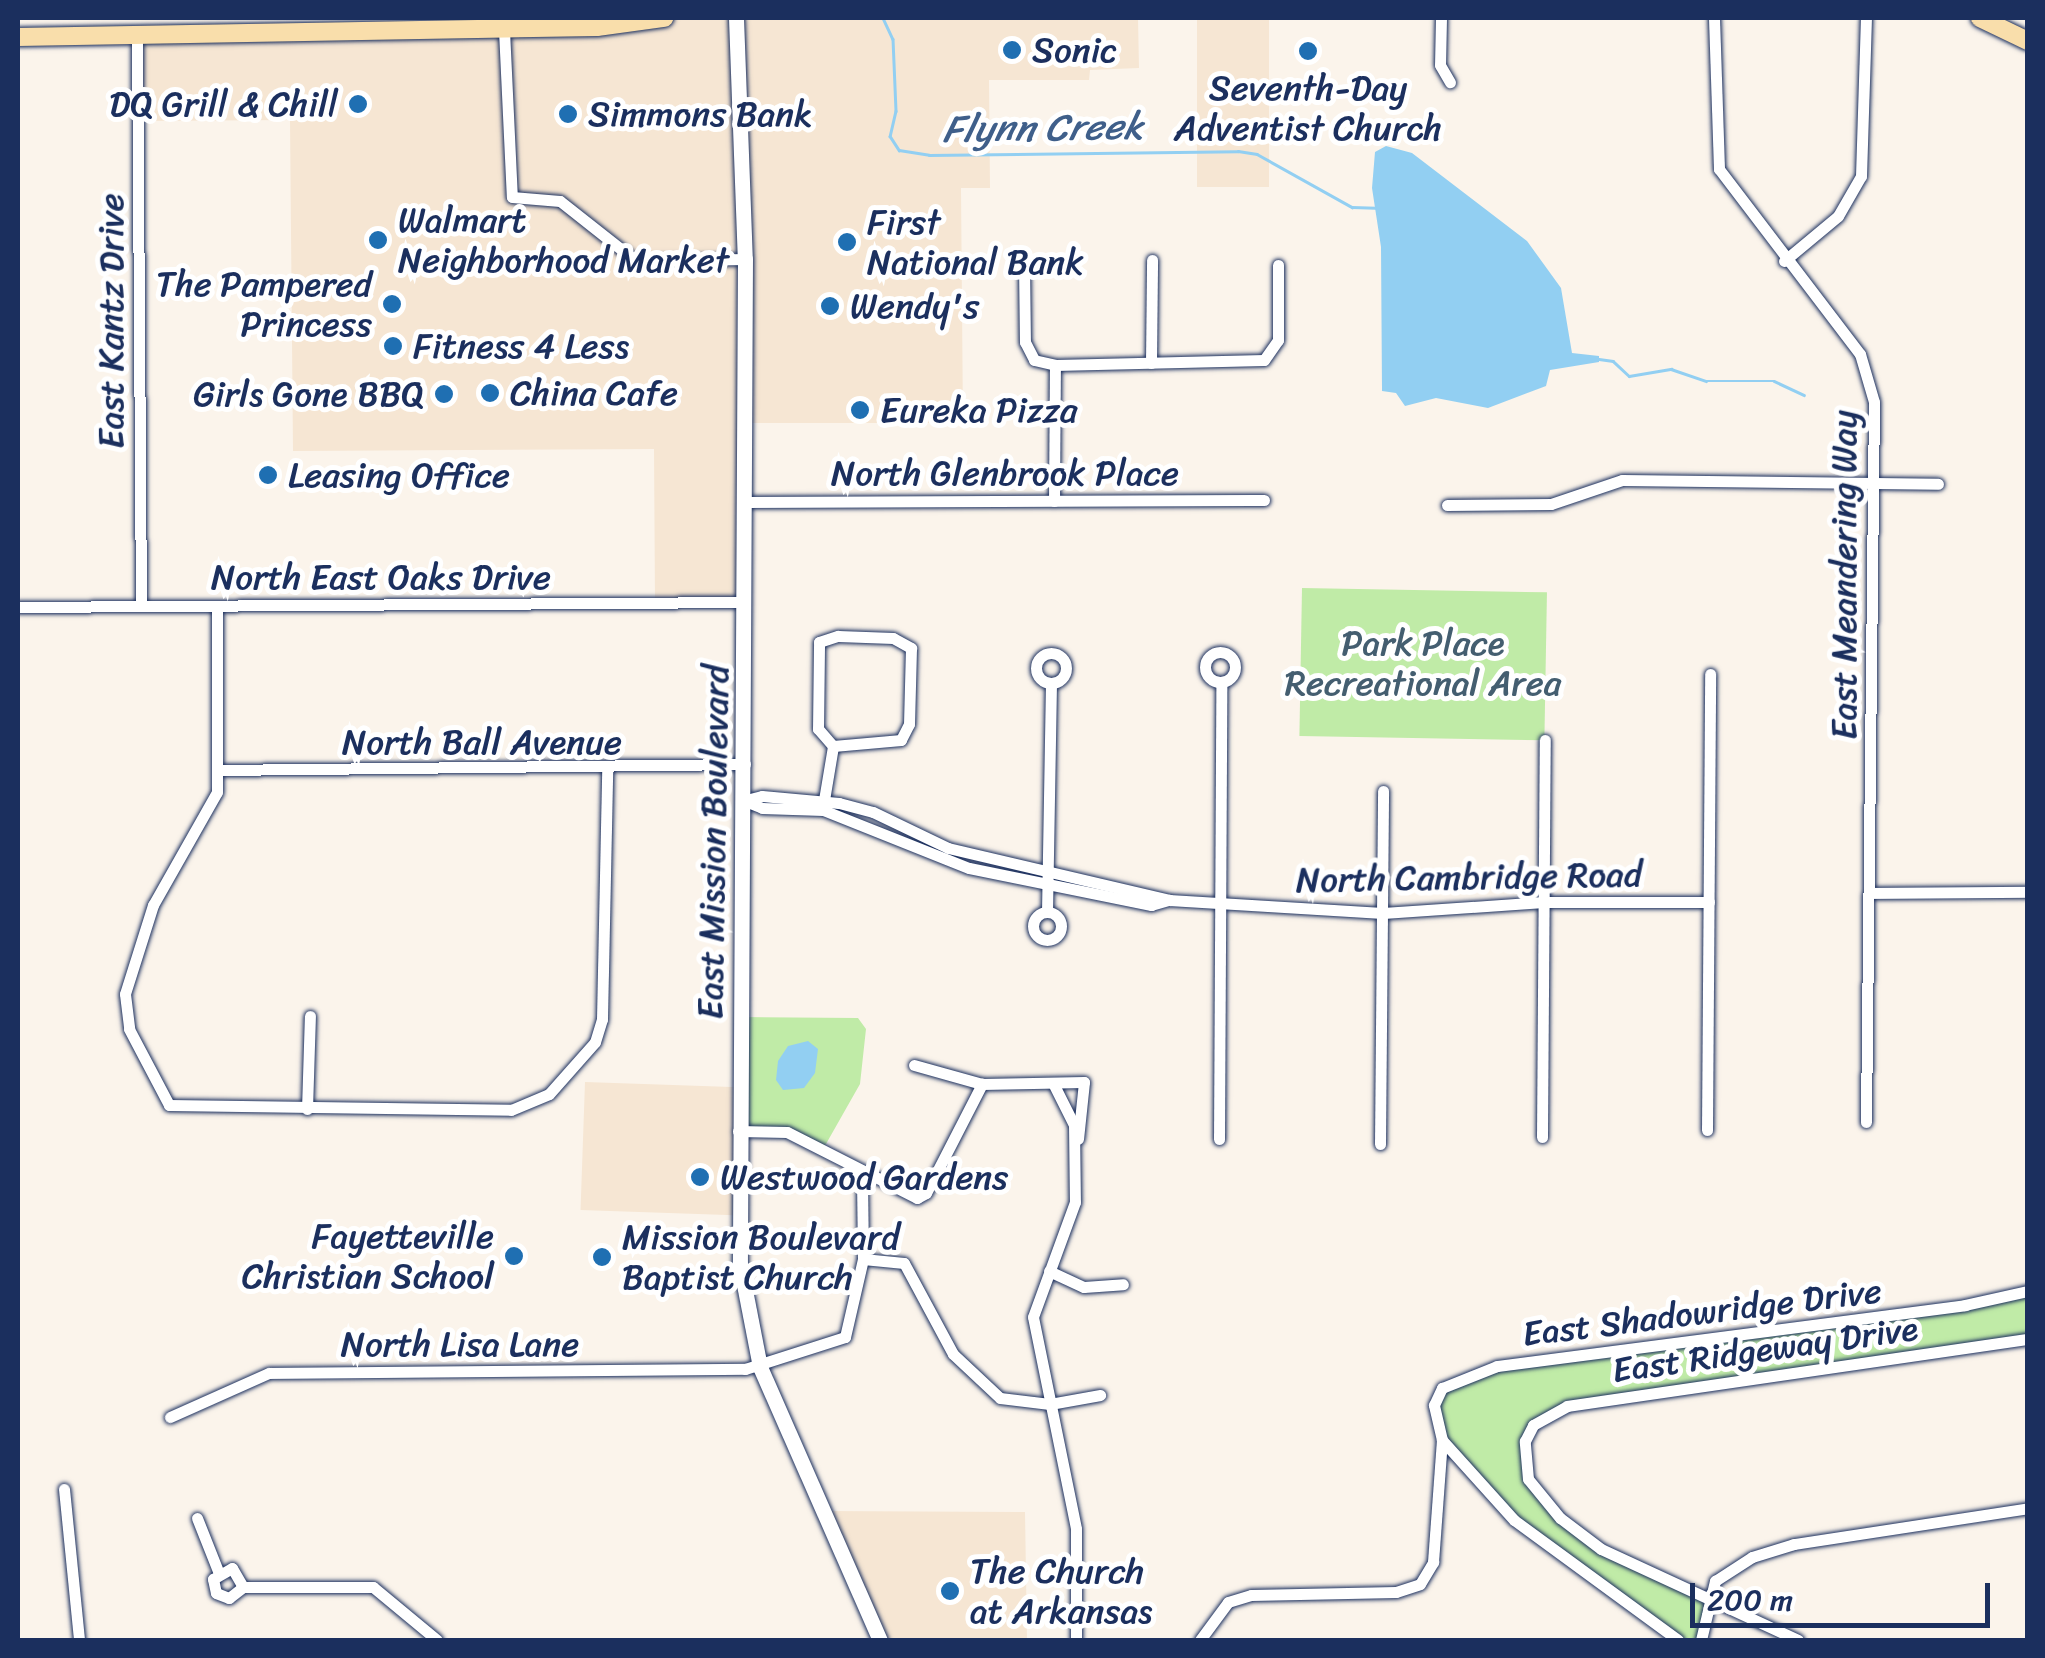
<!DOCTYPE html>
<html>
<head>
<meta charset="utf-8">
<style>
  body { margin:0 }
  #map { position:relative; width:2045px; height:1658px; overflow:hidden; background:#fbf4eb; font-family:Sriracha,sans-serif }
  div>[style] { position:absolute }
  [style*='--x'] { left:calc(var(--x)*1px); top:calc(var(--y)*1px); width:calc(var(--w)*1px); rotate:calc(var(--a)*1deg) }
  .built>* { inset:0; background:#f6e6d3; transform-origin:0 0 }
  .green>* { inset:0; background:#c0eba7; transform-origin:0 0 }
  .water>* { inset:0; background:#92cff2 }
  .stream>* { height:2.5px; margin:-1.25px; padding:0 1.25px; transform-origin:1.25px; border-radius:1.25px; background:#92cff2 }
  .roads { filter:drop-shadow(0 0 2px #1b2f5e) drop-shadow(0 0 2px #1b2f5e) }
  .minor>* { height:11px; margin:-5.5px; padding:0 5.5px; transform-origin:5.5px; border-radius:5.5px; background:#fff }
  .minor>.ring { margin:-5.5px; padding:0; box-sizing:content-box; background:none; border:11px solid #fff; border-radius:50% }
  .secondary>* { height:15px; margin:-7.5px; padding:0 7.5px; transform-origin:7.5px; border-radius:7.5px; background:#fff }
  .primary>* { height:18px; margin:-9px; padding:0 9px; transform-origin:9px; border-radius:9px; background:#f9deab }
  .dots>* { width:28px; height:28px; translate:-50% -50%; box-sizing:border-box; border:5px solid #fff; border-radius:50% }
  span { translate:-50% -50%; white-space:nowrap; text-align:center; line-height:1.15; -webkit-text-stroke:10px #fff; paint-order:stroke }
  .poi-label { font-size:35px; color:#1b2f5e }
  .left { translate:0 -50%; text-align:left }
  .right { translate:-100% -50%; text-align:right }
  .street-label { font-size:35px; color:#1b2f5e }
  .park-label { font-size:35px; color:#445e70 }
  .water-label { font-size:38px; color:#3f5f8a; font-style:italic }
  .frame { position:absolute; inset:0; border:20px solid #1b2f5e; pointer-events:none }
  .scale { position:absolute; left:1690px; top:1583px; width:300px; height:45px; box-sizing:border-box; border:5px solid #1b2f5e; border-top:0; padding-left:12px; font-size:30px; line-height:35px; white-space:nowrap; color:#1b2f5e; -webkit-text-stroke:8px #fff; paint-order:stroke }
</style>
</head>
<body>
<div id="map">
  <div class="built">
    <div style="clip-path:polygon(509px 18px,1138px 18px,1139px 68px,1090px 70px,1089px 80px,989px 80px,990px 188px,961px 188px,963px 423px,746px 423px,745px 602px,655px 603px,654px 449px,293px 451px,290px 120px,137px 121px,137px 35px,509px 29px)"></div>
    <div style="left:1197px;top:18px;width:72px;height:169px"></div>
    <div style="left:585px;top:1082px;width:154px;height:128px;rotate:2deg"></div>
    <div style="clip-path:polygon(823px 1511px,1025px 1512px,1027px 1640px,880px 1640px)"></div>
  </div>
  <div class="green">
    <div style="left:1302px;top:588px;width:245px;height:148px;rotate:1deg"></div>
    <div style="clip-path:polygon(741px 1017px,858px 1018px,866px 1029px,860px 1084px,822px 1151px,787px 1133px,738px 1131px)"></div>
    <div style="clip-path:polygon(2027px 1291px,2027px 1339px,1567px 1406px,1533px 1425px,1523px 1461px,1540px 1498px,1601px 1549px,1706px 1600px,1701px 1640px,1678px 1640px,1514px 1520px,1436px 1424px,1442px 1388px,1474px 1372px)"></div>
  </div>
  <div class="water">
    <div style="clip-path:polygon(1386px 146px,1412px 153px,1527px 241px,1561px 288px,1572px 353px,1599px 356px,1599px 362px,1550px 370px,1546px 386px,1488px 408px,1436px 398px,1405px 406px,1396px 393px,1382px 391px,1381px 247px,1372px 188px,1375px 152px)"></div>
    <div style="clip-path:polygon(808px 1041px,818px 1049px,815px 1073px,804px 1088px,783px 1090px,776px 1080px,778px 1061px,788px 1046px)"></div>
  </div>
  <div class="stream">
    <div style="--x:883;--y:18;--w:23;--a:65"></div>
    <div style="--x:893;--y:39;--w:72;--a:87.6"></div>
    <div style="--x:896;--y:111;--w:26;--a:103"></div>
    <div style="--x:890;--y:136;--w:17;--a:57"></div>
    <div style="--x:899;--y:150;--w:30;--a:9"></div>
    <div style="--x:929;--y:155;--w:309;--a:-0.7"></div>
    <div style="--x:1238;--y:151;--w:19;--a:9"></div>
    <div style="--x:1257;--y:154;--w:109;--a:29.2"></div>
    <div style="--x:1352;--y:207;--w:23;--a:2"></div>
    <div style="--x:1599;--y:359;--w:14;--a:8"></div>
    <div style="--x:1613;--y:361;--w:22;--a:43"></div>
    <div style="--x:1629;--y:376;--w:43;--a:-9.5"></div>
    <div style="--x:1671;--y:369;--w:37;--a:19"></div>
    <div style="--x:1706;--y:381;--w:68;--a:0"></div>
    <div style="--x:1774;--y:381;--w:33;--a:25"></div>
  </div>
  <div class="roads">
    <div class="minor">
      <div style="--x:1441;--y:18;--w:47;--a:91.2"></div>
      <div style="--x:1440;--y:65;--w:20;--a:60"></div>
      <div style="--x:1714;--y:18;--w:151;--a:88.1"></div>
      <div style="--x:1719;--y:169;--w:233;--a:52.7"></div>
      <div style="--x:1860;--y:354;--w:50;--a:73.7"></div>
      <div style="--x:1874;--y:402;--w:720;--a:90.64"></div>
      <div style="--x:504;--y:30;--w:167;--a:87.3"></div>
      <div style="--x:512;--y:197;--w:48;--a:4.8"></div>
      <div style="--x:560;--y:201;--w:97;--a:38.3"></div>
      <div style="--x:636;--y:261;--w:109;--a:-1.1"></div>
      <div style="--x:137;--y:35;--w:571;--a:89.6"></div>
      <div style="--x:1784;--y:261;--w:70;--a:-39.8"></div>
      <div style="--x:1838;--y:216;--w:46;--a:-60.1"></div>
      <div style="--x:1861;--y:176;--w:158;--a:-88.2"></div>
      <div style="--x:1024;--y:264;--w:78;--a:89.3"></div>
      <div style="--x:1025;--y:342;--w:20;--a:63"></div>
      <div style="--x:1034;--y:360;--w:22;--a:13"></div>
      <div style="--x:1055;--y:365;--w:209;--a:-1.4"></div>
      <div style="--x:1264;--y:360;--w:24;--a:-55"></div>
      <div style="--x:1278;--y:340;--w:75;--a:-90"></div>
      <div style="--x:1151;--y:363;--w:103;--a:-89.4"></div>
      <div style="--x:1054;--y:501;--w:136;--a:-89.6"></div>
      <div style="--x:745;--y:502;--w:519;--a:-0.22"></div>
      <div style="--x:1447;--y:505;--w:104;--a:-0.6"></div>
      <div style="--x:1551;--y:504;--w:75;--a:-18.7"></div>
      <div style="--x:1622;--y:480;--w:316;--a:0.7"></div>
      <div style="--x:217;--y:606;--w:186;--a:90"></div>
      <div style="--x:217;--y:792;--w:130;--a:119.5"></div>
      <div style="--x:153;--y:905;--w:93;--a:107.5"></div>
      <div style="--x:125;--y:994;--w:35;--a:83"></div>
      <div style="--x:129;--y:1029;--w:86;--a:62.2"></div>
      <div style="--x:169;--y:1105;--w:342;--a:0.8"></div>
      <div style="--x:511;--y:1110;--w:41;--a:-22.8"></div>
      <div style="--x:549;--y:1094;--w:69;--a:-48.5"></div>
      <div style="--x:595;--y:1042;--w:24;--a:-73"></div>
      <div style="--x:602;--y:1019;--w:249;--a:-88.8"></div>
      <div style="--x:18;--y:607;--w:727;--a:-0.39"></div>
      <div style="--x:838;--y:636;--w:55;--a:2.1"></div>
      <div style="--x:893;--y:638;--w:21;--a:29"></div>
      <div style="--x:911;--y:648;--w:76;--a:91.5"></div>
      <div style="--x:909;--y:724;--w:18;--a:117"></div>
      <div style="--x:901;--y:740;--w:68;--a:175"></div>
      <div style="--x:833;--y:746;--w:23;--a:-131"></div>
      <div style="--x:818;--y:729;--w:87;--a:-89.3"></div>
      <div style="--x:819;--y:642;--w:20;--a:-18"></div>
      <div class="ring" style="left:1205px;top:652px;width:19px;height:19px"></div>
      <div class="ring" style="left:1036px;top:653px;width:19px;height:19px"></div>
      <div style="--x:218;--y:770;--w:527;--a:-0.65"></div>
      <div style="--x:746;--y:800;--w:16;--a:-14"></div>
      <div style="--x:762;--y:796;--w:77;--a:5.2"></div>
      <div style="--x:839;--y:803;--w:35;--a:15"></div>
      <div style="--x:873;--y:812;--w:83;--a:25.6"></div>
      <div style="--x:948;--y:848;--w:227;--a:13.2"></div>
      <div style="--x:745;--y:801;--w:18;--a:22"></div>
      <div style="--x:762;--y:808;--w:61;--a:1.9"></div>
      <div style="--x:823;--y:810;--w:157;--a:21.7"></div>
      <div style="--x:969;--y:868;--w:186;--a:11.5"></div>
      <div style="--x:1151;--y:905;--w:19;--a:-16"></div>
      <div style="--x:1169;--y:900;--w:214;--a:3.5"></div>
      <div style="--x:1383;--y:913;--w:161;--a:-3.9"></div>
      <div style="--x:1544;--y:902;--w:165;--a:0"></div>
      <div style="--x:823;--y:806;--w:61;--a:-80.5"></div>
      <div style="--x:1869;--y:893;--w:159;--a:-0.4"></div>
      <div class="ring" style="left:1033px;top:912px;width:17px;height:17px"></div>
      <div style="--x:1047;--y:912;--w:228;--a:-89"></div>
      <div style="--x:914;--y:1065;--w:71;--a:15.6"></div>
      <div style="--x:982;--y:1084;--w:102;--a:-1.1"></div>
      <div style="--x:1084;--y:1082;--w:57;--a:96"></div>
      <div style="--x:1053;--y:1083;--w:47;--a:63.4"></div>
      <div style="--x:1074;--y:1125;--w:77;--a:89.3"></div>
      <div style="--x:1075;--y:1202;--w:122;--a:110.1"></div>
      <div style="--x:1033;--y:1317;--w:216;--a:78.5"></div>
      <div style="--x:1076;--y:1529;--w:111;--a:90"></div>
      <div style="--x:307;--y:1109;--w:93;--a:-88.2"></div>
      <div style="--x:1707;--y:1130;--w:456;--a:-89.6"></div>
      <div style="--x:738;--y:1131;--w:49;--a:1.2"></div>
      <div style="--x:787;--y:1132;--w:146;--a:26.9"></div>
      <div style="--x:917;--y:1198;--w:10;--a:-29"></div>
      <div style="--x:926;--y:1193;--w:123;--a:-62.8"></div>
      <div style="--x:1542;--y:1137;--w:397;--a:-89.6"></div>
      <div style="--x:1219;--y:1139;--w:457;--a:-89.7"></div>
      <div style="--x:1380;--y:1144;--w:353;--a:-89.5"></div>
      <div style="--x:863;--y:1259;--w:41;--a:5.6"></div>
      <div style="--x:904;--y:1263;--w:103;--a:61.7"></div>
      <div style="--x:953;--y:1354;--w:64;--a:43.1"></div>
      <div style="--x:1000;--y:1398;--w:50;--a:6.8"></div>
      <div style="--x:1050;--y:1404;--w:51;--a:-10.2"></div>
      <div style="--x:1049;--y:1271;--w:38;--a:25"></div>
      <div style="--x:1084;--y:1287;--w:39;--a:-4"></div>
      <div style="--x:170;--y:1417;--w:108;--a:-24"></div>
      <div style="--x:269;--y:1373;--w:476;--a:-0.5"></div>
      <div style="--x:745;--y:1369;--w:105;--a:-17.7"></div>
      <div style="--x:845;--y:1337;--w:80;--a:-77"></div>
      <div style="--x:863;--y:1259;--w:87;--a:-90.7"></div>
      <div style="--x:64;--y:1489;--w:152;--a:84.3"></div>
      <div style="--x:197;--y:1518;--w:57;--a:68.4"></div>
      <div style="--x:243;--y:1587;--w:22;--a:-120"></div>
      <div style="--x:232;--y:1568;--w:22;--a:150"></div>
      <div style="--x:213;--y:1579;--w:14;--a:78"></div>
      <div style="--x:216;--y:1593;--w:14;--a:21"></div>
      <div style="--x:229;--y:1598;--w:18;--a:-38"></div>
      <div style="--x:243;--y:1587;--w:130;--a:0"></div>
      <div style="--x:373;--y:1587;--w:83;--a:39.6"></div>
      <div style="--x:1200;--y:1640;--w:47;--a:-53.6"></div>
      <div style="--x:1228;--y:1602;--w:24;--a:-17"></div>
      <div style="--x:1251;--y:1595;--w:145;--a:-1.2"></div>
      <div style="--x:1396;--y:1592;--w:25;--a:-18"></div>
      <div style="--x:1420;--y:1584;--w:26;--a:-59"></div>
      <div style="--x:1433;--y:1562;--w:122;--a:-85.8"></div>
      <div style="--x:1678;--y:1640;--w:203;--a:-143.8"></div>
      <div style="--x:1514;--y:1520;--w:108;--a:-132"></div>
      <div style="--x:1442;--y:1440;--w:36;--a:-103"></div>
      <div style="--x:1434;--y:1405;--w:19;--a:-65"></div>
      <div style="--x:1442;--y:1388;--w:59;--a:-21.8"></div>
      <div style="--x:1497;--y:1366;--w:472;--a:-7.4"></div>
      <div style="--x:1965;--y:1305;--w:65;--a:-12.5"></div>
      <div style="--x:1701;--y:1640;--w:61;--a:-76.7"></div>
      <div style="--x:1715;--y:1581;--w:44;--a:-33"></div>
      <div style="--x:1752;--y:1557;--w:44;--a:-17.2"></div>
      <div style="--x:1794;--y:1544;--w:237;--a:-8.7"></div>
      <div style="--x:1798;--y:1640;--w:217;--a:-155.2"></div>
      <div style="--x:1601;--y:1549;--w:51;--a:-142.9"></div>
      <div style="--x:1560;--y:1518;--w:50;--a:-129.4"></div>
      <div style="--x:1528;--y:1479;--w:38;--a:-95"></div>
      <div style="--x:1525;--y:1441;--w:18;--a:-63"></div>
      <div style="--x:1533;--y:1425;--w:39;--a:-29"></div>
      <div style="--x:1567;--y:1406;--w:466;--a:-8.3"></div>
    </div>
    <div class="secondary">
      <div style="--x:736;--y:18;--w:241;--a:87.9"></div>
      <div style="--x:745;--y:259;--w:1005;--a:90.29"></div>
      <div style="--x:740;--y:1264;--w:105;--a:79"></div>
      <div style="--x:760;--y:1367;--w:298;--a:66.3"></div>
    </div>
    <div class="primary">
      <div style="--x:1980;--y:18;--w:53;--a:25.6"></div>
      <div style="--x:18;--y:37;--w:579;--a:-0.99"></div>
      <div style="--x:597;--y:27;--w:68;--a:-7.7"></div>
    </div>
  </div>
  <div class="dots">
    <div style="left:1012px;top:50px;background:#1f6fb2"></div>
    <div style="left:1308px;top:51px;background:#1f6fb2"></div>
    <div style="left:358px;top:104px;background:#1f6fb2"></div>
    <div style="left:568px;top:114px;background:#1f6fb2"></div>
    <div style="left:378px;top:240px;background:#1f6fb2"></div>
    <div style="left:847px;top:242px;background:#1f6fb2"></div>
    <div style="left:392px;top:304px;background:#1f6fb2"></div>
    <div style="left:830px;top:306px;background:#1f6fb2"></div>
    <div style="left:393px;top:346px;background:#1f6fb2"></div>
    <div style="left:490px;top:393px;background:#1f6fb2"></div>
    <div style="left:444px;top:394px;background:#1f6fb2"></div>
    <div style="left:860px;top:410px;background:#1f6fb2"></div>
    <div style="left:268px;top:475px;background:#1f6fb2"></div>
    <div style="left:700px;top:1177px;background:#1f6fb2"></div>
    <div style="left:514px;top:1256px;background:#1f6fb2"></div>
    <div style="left:602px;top:1257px;background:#1f6fb2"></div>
    <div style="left:950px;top:1591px;background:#1f6fb2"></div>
  </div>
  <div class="poi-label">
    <span class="left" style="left:1032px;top:50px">Sonic</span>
    <span style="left:1308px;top:108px">Seventh-Day<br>Adventist Church</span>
    <span class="right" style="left:338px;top:104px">DQ Grill &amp; Chill</span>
    <span class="left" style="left:588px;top:114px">Simmons Bank</span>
    <span class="left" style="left:398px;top:240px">Walmart<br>Neighborhood Market</span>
    <span class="left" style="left:867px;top:242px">First<br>National Bank</span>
    <span class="right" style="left:372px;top:304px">The Pampered<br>Princess</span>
    <span class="left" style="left:850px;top:306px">Wendy's</span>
    <span class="left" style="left:413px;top:346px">Fitness 4 Less</span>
    <span class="left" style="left:510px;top:393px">China Cafe</span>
    <span class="right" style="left:424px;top:394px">Girls Gone BBQ</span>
    <span class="left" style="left:880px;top:410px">Eureka Pizza</span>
    <span class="left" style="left:288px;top:475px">Leasing Office</span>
    <span class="left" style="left:720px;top:1177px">Westwood Gardens</span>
    <span class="right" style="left:494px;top:1256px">Fayetteville<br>Christian School</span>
    <span class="left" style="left:622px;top:1257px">Mission Boulevard<br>Baptist Church</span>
    <span class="left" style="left:970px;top:1591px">The Church<br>at Arkansas</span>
  </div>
  <div class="street-label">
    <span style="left:111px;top:321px;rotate:-90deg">East Kantz Drive</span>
    <span style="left:1005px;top:473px">North Glenbrook Place</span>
    <span style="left:1844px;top:575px;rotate:-90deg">East Meandering Way</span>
    <span style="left:381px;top:577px">North East Oaks Drive</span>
    <span style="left:482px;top:742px">North Ball Avenue</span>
    <span style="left:713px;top:842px;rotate:-89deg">East Mission Boulevard</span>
    <span style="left:1469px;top:877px;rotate:-1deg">North Cambridge Road</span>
    <span style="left:1702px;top:1312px;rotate:-7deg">East Shadowridge Drive</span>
    <span style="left:460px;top:1344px">North Lisa Lane</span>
    <span style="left:1765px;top:1349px;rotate:-8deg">East Ridgeway Drive</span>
  </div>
  <div class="park-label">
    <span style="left:1423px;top:663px">Park Place<br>Recreational Area</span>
  </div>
  <div class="water-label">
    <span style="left:1043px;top:128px;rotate:-1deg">Flynn Creek</span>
  </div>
  <div class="frame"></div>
  <div class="scale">200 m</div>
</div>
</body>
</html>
